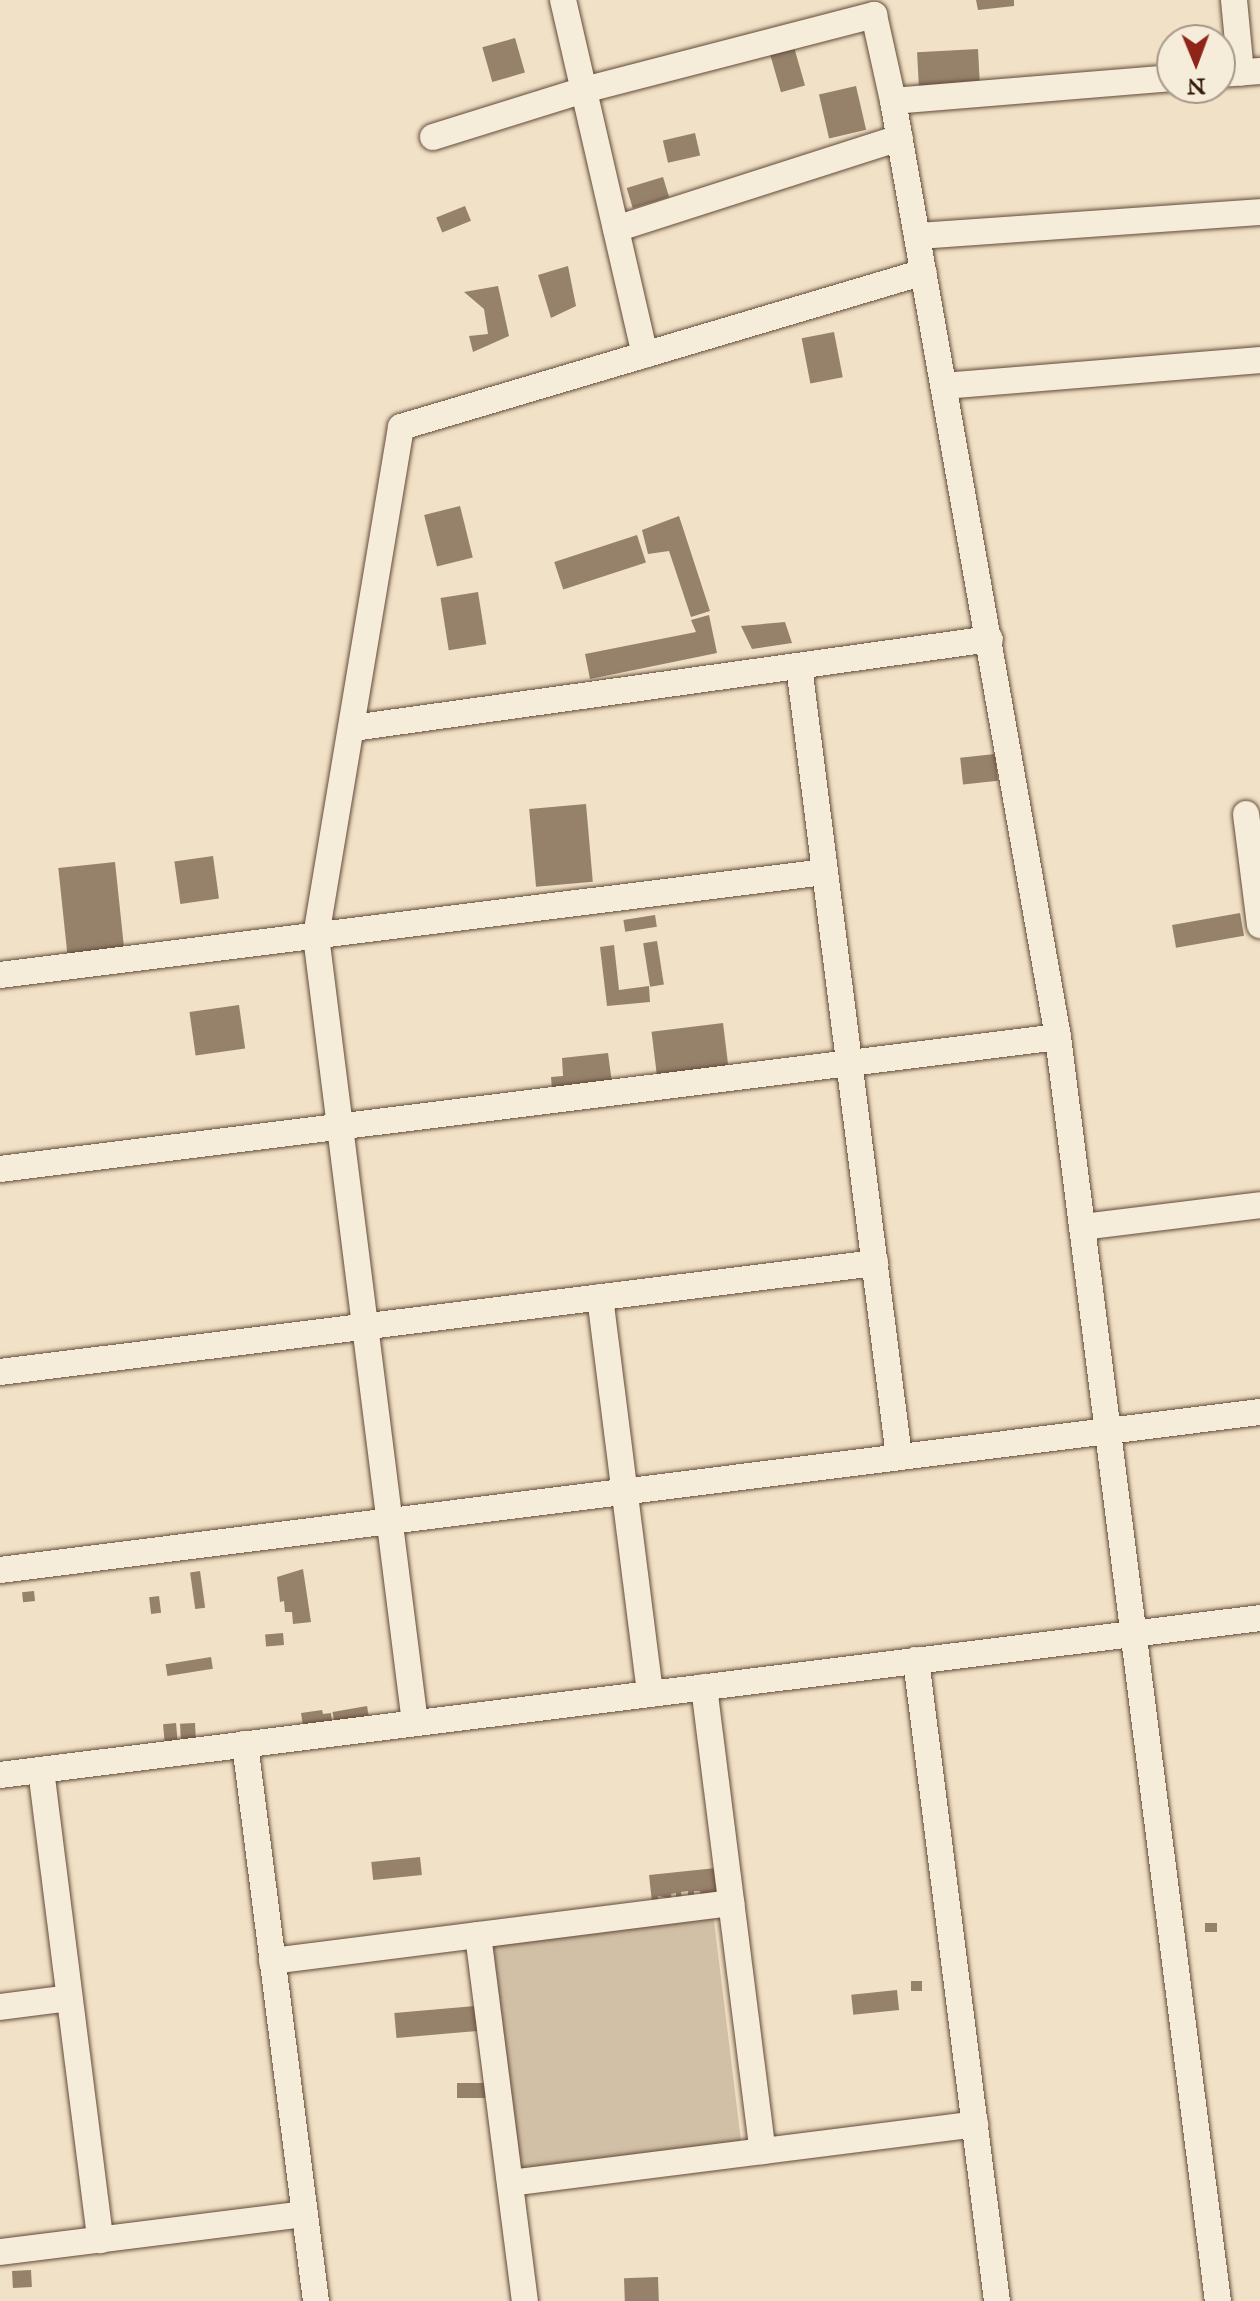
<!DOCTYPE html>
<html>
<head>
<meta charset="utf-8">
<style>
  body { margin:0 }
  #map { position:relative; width:1260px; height:2301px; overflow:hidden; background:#f1e1c6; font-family:"IM FELL Great Primer",serif }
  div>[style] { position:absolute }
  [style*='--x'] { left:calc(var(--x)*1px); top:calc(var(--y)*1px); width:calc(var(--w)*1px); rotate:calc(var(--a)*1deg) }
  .green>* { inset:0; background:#d1bfa6; transform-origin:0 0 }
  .building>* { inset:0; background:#96816b; transform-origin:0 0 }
  .roads { filter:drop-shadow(0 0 2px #624b38) drop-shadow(0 0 2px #624b38) }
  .minor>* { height:26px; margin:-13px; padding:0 13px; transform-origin:13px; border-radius:13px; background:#f6ecda }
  span { translate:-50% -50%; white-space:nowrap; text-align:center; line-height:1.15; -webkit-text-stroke:7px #f6ecda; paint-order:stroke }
  .north { position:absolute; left:1156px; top:24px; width:80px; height:80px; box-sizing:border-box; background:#f6ecda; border:2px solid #a89886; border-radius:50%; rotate:179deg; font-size:22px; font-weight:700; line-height:32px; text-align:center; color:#331908 }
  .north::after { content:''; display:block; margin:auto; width:28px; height:36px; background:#8f2418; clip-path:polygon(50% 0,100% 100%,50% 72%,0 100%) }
</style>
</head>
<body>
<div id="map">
  <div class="green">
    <div style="left:713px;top:1913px;width:235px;height:229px;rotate:83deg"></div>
  </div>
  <div class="building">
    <div style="clip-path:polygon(976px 0,1014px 0,1014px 6px,978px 10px)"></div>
    <div style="left:515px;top:38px;width:36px;height:34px;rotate:74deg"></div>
    <div style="left:794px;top:47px;width:40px;height:25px;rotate:74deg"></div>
    <div style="left:978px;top:49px;width:36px;height:61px;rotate:87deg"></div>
    <div style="left:856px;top:86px;width:45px;height:38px;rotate:77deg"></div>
    <div style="left:695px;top:133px;width:23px;height:33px;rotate:77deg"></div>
    <div style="left:663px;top:177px;width:21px;height:38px;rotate:73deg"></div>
    <div style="left:465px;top:206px;width:16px;height:31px;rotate:68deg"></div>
    <div style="clip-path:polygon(568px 266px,576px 306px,551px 318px,538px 275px)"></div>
    <div style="clip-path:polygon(498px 286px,509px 336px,473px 352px,469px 336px,488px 334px,484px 309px,464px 292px)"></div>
    <div style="left:834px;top:332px;width:46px;height:33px;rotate:79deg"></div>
    <div style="left:460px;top:506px;width:53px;height:37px;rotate:76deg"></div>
    <div style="clip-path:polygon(679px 516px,710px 611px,691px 617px,669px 551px,648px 554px,642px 530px)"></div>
    <div style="left:637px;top:535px;width:29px;height:87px;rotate:72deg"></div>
    <div style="left:478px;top:592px;width:53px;height:38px;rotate:81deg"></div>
    <div style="clip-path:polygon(709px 615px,717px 653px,590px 679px,585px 654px,696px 632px,691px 620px)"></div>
    <div style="clip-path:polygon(785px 622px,792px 643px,752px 649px,741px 626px)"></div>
    <div style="left:995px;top:754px;width:27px;height:35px;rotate:84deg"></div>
    <div style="left:586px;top:804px;width:78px;height:57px;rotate:85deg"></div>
    <div style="left:213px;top:856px;width:43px;height:39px;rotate:82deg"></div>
    <div style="left:115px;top:862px;width:89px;height:57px;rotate:84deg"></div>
    <div style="left:1240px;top:913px;width:23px;height:69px;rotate:80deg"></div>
    <div style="left:655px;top:915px;width:12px;height:32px;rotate:81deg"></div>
    <div style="left:657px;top:941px;width:44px;height:14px;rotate:81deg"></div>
    <div style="clip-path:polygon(614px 945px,619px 990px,649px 986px,650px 1002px,607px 1006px,600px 947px)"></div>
    <div style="left:239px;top:1005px;width:44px;height:50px;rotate:82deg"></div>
    <div style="left:723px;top:1023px;width:43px;height:72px;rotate:83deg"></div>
    <div style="clip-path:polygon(608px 1053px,612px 1083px,552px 1089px,551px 1077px,563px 1076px,562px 1058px)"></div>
    <div style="clip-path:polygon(303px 1569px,311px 1622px,293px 1624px,292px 1612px,285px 1612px,284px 1601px,280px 1602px,277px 1577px)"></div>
    <div style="left:200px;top:1571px;width:37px;height:10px;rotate:82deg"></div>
    <div style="left:34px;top:1591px;width:10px;height:12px;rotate:84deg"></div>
    <div style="left:159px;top:1596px;width:17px;height:10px;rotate:83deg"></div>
    <div style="left:283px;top:1633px;width:12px;height:18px;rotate:85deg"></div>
    <div style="left:211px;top:1657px;width:12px;height:46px;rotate:81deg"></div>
    <div style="left:367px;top:1706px;width:11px;height:35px;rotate:80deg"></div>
    <div style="clip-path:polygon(322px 1710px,323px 1714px,331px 1713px,332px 1722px,303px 1726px,301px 1713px)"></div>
    <div style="left:176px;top:1723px;width:24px;height:13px;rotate:85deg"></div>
    <div style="left:195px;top:1723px;width:17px;height:15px;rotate:87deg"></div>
    <div style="left:420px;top:1857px;width:18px;height:49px;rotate:84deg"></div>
    <div style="clip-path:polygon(716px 1868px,719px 1896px,701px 1898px,700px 1891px,694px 1891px,694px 1897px,688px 1898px,688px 1891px,681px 1892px,682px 1899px,676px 1899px,676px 1893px,671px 1894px,672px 1899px,658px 1896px,659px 1901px,652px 1902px,649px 1875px)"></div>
    <div style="left:1217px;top:1923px;width:9px;height:12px;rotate:90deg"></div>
    <div style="left:911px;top:1981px;width:11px;height:10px"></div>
    <div style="left:897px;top:1990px;width:20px;height:46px;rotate:84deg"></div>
    <div style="left:475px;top:2006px;width:25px;height:81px;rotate:85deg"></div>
    <div style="left:488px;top:2083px;width:15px;height:31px;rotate:90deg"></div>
    <div style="left:31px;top:2270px;width:17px;height:19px;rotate:87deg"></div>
    <div style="left:658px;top:2277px;width:24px;height:34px;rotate:88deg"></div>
  </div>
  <div class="roads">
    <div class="minor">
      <div style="--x:563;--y:0;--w:364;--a:77"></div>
      <div style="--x:1234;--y:0;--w:73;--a:84.5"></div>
      <div style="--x:1220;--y:74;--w:40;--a:-4.3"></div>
      <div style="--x:893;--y:101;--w:280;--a:-4.7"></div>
      <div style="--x:433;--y:137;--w:158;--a:-17.3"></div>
      <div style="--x:584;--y:90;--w:300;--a:-14.5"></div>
      <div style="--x:874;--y:15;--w:88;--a:77.5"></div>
      <div style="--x:893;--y:101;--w:950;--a:80"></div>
      <div style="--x:1058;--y:1037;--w:1274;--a:82.79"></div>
      <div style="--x:616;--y:229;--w:298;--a:-17.8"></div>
      <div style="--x:917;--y:236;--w:344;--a:-4"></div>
      <div style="--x:944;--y:386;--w:317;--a:-4.7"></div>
      <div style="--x:799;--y:666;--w:797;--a:82.79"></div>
      <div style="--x:353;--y:728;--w:643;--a:-7.95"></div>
      <div style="--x:1246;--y:814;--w:112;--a:82.8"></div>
      <div style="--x:0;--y:975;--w:831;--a:-7.12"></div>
      <div style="--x:0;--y:1169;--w:1066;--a:-7.11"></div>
      <div style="--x:1082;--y:1227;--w:179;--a:-7"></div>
      <div style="--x:600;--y:1297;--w:400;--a:82.8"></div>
      <div style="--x:0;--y:1372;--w:882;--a:-7.1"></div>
      <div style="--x:0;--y:1570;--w:1270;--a:-7.15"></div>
      <div style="--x:916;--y:1660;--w:646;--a:82.8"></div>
      <div style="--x:704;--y:1687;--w:468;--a:82.8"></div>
      <div style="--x:415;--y:1723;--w:793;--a:-97.17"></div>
      <div style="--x:316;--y:936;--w:516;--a:-80.52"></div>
      <div style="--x:401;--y:427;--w:545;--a:-16.51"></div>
      <div style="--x:245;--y:1744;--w:562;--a:82.74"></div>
      <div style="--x:41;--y:1770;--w:474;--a:82.8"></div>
      <div style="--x:0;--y:1775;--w:1270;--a:-7.1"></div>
      <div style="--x:478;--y:1935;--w:369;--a:82.7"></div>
      <div style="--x:272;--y:1961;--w:463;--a:-7.2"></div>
      <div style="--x:0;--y:2007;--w:70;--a:-7.4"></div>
      <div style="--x:510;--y:2183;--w:469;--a:-7.2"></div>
      <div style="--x:0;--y:2252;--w:307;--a:-7.1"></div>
    </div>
  </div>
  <div class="north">N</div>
</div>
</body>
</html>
